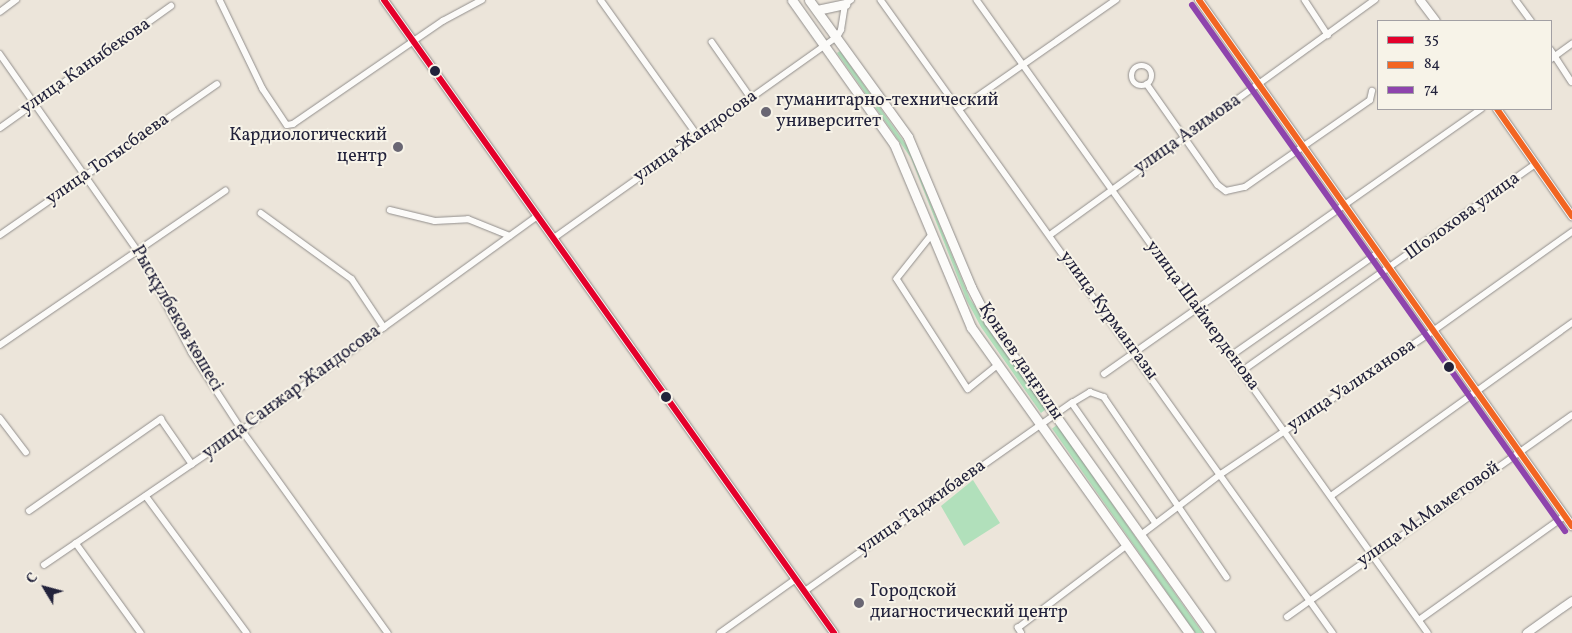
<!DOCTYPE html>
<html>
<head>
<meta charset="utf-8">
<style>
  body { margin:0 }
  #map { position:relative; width:1572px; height:633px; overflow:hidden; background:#ece5da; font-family:Vollkorn,serif }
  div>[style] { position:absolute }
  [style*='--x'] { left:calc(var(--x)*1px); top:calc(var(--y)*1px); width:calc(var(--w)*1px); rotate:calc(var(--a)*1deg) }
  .green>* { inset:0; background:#b1e0bb; transform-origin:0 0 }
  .roads { filter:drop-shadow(0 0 1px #918e8c) drop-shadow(0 0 1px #918e8c) }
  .minor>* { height:5.5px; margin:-2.75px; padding:0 2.75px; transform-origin:2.75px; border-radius:2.75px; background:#fcfbf9 }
  .minor>.ring { margin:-2.75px; padding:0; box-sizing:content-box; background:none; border:5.5px solid #fcfbf9; border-radius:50% }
  .secondary>* { height:8px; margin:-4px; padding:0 4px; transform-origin:4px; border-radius:4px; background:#fcfbf9 }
  .primary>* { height:9px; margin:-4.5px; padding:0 4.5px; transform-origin:4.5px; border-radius:4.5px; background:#fcfbf9 }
  .bus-1>* { height:6px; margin:-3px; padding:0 3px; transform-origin:3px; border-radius:3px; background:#e4002b }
  .bus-2>* { height:6px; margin:-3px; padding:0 3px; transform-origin:3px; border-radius:3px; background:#f26522 }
  .bus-3>* { height:6px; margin:-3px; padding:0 3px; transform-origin:3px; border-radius:3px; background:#8e44ad }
  .dots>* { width:14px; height:14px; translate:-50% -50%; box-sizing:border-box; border:2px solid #f7f3e8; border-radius:50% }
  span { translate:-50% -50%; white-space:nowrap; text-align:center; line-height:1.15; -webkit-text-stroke:4px #f7f3e8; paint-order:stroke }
  .street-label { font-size:18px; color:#22223b }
  .poi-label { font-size:18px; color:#22223b }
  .left { translate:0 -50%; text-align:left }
  .right { translate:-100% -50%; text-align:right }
  .legend { position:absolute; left:1377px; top:20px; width:175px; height:90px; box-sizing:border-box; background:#f7f3e8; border:1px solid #a29fa3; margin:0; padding:6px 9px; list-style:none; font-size:15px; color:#22223b }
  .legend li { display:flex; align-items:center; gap:10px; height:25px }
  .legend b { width:25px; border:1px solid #a29fa3 }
  .north { position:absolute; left:20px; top:563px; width:50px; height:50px; -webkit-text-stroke:4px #f7f3e8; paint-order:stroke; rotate:307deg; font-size:14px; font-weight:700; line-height:20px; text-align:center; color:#22223b }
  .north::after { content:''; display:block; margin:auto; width:18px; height:22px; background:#22223b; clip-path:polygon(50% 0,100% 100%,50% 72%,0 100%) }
</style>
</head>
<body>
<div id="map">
  <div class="green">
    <div style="clip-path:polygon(840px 51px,907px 146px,970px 299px,1046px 409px,1041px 413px,981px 327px,967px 301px,911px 158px,837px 53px)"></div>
    <div style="left:1057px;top:425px;width:255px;height:6px;rotate:55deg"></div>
    <div style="clip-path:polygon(973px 480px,1000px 523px,964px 546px,941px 506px)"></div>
  </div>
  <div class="roads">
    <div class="minor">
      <div style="--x:220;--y:0;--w:99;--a:64.2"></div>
      <div style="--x:263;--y:89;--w:43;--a:56.3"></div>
      <div style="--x:287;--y:125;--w:6;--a:-9"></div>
      <div style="--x:293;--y:124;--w:182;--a:-34.5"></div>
      <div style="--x:443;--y:21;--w:44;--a:-28.3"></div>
      <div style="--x:601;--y:0;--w:167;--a:54.5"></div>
      <div style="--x:881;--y:0;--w:778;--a:54.47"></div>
      <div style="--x:977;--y:0;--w:777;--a:54.53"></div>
      <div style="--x:1305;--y:0;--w:42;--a:56.7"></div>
      <div style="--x:1516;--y:0;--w:26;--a:54"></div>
      <div style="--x:0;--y:12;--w:20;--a:-37"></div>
      <div style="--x:712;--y:42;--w:68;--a:55.1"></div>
      <div style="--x:1551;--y:50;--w:38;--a:57"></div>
      <div style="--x:0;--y:54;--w:241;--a:55"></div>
      <div style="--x:138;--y:251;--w:115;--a:62.1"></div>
      <div style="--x:192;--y:353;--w:92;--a:57"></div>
      <div style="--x:242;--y:430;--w:250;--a:54.3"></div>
      <div style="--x:1551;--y:59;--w:26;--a:-36"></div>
      <div class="ring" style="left:1132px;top:66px;width:14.5px;height:14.5px"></div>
      <div style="--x:1147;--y:84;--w:123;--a:54.9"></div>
      <div style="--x:1218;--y:185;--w:10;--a:37"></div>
      <div style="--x:1226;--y:191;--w:19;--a:-12"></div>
      <div style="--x:1245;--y:187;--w:152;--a:-34.8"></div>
      <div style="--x:1370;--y:100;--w:9;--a:-77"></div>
      <div style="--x:961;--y:108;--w:189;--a:-34.9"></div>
      <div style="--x:0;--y:128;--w:210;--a:-35.5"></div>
      <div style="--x:390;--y:210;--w:46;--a:13.7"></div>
      <div style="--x:435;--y:221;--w:33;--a:-3"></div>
      <div style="--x:468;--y:219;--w:45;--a:22"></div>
      <div style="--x:261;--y:213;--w:112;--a:36"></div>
      <div style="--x:352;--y:279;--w:58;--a:56.3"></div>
      <div style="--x:0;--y:235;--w:264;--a:-34.8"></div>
      <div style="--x:932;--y:235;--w:56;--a:128.5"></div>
      <div style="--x:897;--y:279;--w:131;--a:57.2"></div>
      <div style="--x:968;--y:389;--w:38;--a:-39"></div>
      <div style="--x:1050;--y:235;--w:401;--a:-35.9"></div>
      <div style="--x:554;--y:238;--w:347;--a:-35.4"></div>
      <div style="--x:837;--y:37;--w:8;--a:-60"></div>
      <div style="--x:841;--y:30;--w:26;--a:-81"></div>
      <div style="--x:845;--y:4;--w:7;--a:-34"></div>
      <div style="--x:0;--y:345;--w:273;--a:-34.4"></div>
      <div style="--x:1232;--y:355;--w:178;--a:-34.9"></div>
      <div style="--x:1242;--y:371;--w:359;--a:-35.2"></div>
      <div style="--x:1104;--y:374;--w:461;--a:-35.1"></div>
      <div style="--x:1072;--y:403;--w:21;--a:-31"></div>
      <div style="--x:1090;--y:392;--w:15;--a:20"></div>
      <div style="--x:1104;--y:397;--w:218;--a:55.7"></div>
      <div style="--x:0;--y:418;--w:43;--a:52.6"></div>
      <div style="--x:146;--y:496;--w:170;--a:53.6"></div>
      <div style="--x:1331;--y:496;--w:297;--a:-35.7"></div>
      <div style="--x:29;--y:511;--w:161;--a:-34.9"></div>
      <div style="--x:161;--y:419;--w:55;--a:55.4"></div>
      <div style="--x:1141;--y:535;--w:101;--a:-37.3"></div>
      <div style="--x:1221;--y:474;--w:256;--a:-34"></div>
      <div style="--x:1433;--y:331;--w:171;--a:-35.5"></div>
      <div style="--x:76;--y:543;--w:111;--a:54.2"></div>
      <div style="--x:44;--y:565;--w:240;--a:-34.3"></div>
      <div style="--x:242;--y:430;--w:365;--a:-35.9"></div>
      <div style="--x:805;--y:591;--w:327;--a:-35.2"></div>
      <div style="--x:1072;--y:403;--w:145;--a:55.1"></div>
      <div style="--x:1287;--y:617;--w:349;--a:-35.3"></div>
      <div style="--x:1419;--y:620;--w:179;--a:-35.5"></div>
      <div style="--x:720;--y:633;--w:93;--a:-35.4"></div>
      <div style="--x:1021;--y:633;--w:6;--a:-121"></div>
      <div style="--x:1018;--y:628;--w:136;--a:-37.2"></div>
    </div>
    <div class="secondary">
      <div style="--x:384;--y:0;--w:777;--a:54.59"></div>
      <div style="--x:1199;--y:0;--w:645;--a:54.66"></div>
      <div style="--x:1420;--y:0;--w:26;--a:53"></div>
      <div style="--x:1497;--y:109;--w:131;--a:55"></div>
      <div style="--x:1527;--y:633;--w:55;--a:-35.4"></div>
    </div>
    <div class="primary">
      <div style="--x:792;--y:0;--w:176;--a:54.7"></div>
      <div style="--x:894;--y:144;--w:199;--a:67.2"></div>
      <div style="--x:971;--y:327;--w:376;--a:54.5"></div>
      <div style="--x:809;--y:0;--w:169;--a:54.1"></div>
      <div style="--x:908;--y:137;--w:163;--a:67.2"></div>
      <div style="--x:971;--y:287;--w:39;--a:63"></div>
      <div style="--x:989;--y:322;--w:382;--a:54.6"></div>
      <div style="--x:817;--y:10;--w:29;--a:-12"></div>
    </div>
  </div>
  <div class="bus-1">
    <div style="--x:384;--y:0;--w:777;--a:54.59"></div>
  </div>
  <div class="bus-2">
    <div style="--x:1199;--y:0;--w:645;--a:54.66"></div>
    <div style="--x:1497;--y:109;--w:131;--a:55"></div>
  </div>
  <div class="bus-3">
    <div style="--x:1192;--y:5;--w:645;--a:54.66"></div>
  </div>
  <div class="dots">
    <div style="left:435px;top:71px;background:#22223b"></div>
    <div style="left:766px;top:112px;background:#696673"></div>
    <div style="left:398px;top:147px;background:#696673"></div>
    <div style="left:1449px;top:367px;background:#22223b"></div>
    <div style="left:666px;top:397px;background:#22223b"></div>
    <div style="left:859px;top:603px;background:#696673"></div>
  </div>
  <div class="street-label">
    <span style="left:86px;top:67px;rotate:-35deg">улица Каныбекова</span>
    <span style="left:1188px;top:135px;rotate:-35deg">улица Азимова</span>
    <span style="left:696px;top:137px;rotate:-35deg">улица Жандосова</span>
    <span style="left:108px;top:160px;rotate:-35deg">улица Тогысбаева</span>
    <span style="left:1463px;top:217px;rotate:-36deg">Шолохова улица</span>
    <span style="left:1108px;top:316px;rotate:54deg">улица Курмангазы</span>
    <span style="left:1202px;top:316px;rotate:54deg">улица Шаймерденова</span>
    <span style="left:176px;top:319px;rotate:60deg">Рысқұлбеков көшесі</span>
    <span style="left:1020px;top:362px;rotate:56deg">Қонаев даңғылы</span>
    <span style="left:1352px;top:386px;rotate:-34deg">улица Уалиханова</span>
    <span style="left:292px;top:393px;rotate:-36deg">улица Санжар Жандосова</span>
    <span style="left:922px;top:508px;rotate:-35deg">улица Таджибаева</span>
    <span style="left:1429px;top:515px;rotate:-35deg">улица М.Маметовой</span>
  </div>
  <div class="poi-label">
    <span class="left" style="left:776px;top:112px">гуманитарно-технический<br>университет</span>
    <span class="right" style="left:387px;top:147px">Кардиологический<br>центр</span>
    <span class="left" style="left:870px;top:603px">Городской<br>диагностический центр</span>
  </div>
  <ul class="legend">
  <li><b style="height:6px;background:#e4002b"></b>35</li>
  <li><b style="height:6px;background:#f26522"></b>84</li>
  <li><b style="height:6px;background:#8e44ad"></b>74</li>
  </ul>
  <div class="north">С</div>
</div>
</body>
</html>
